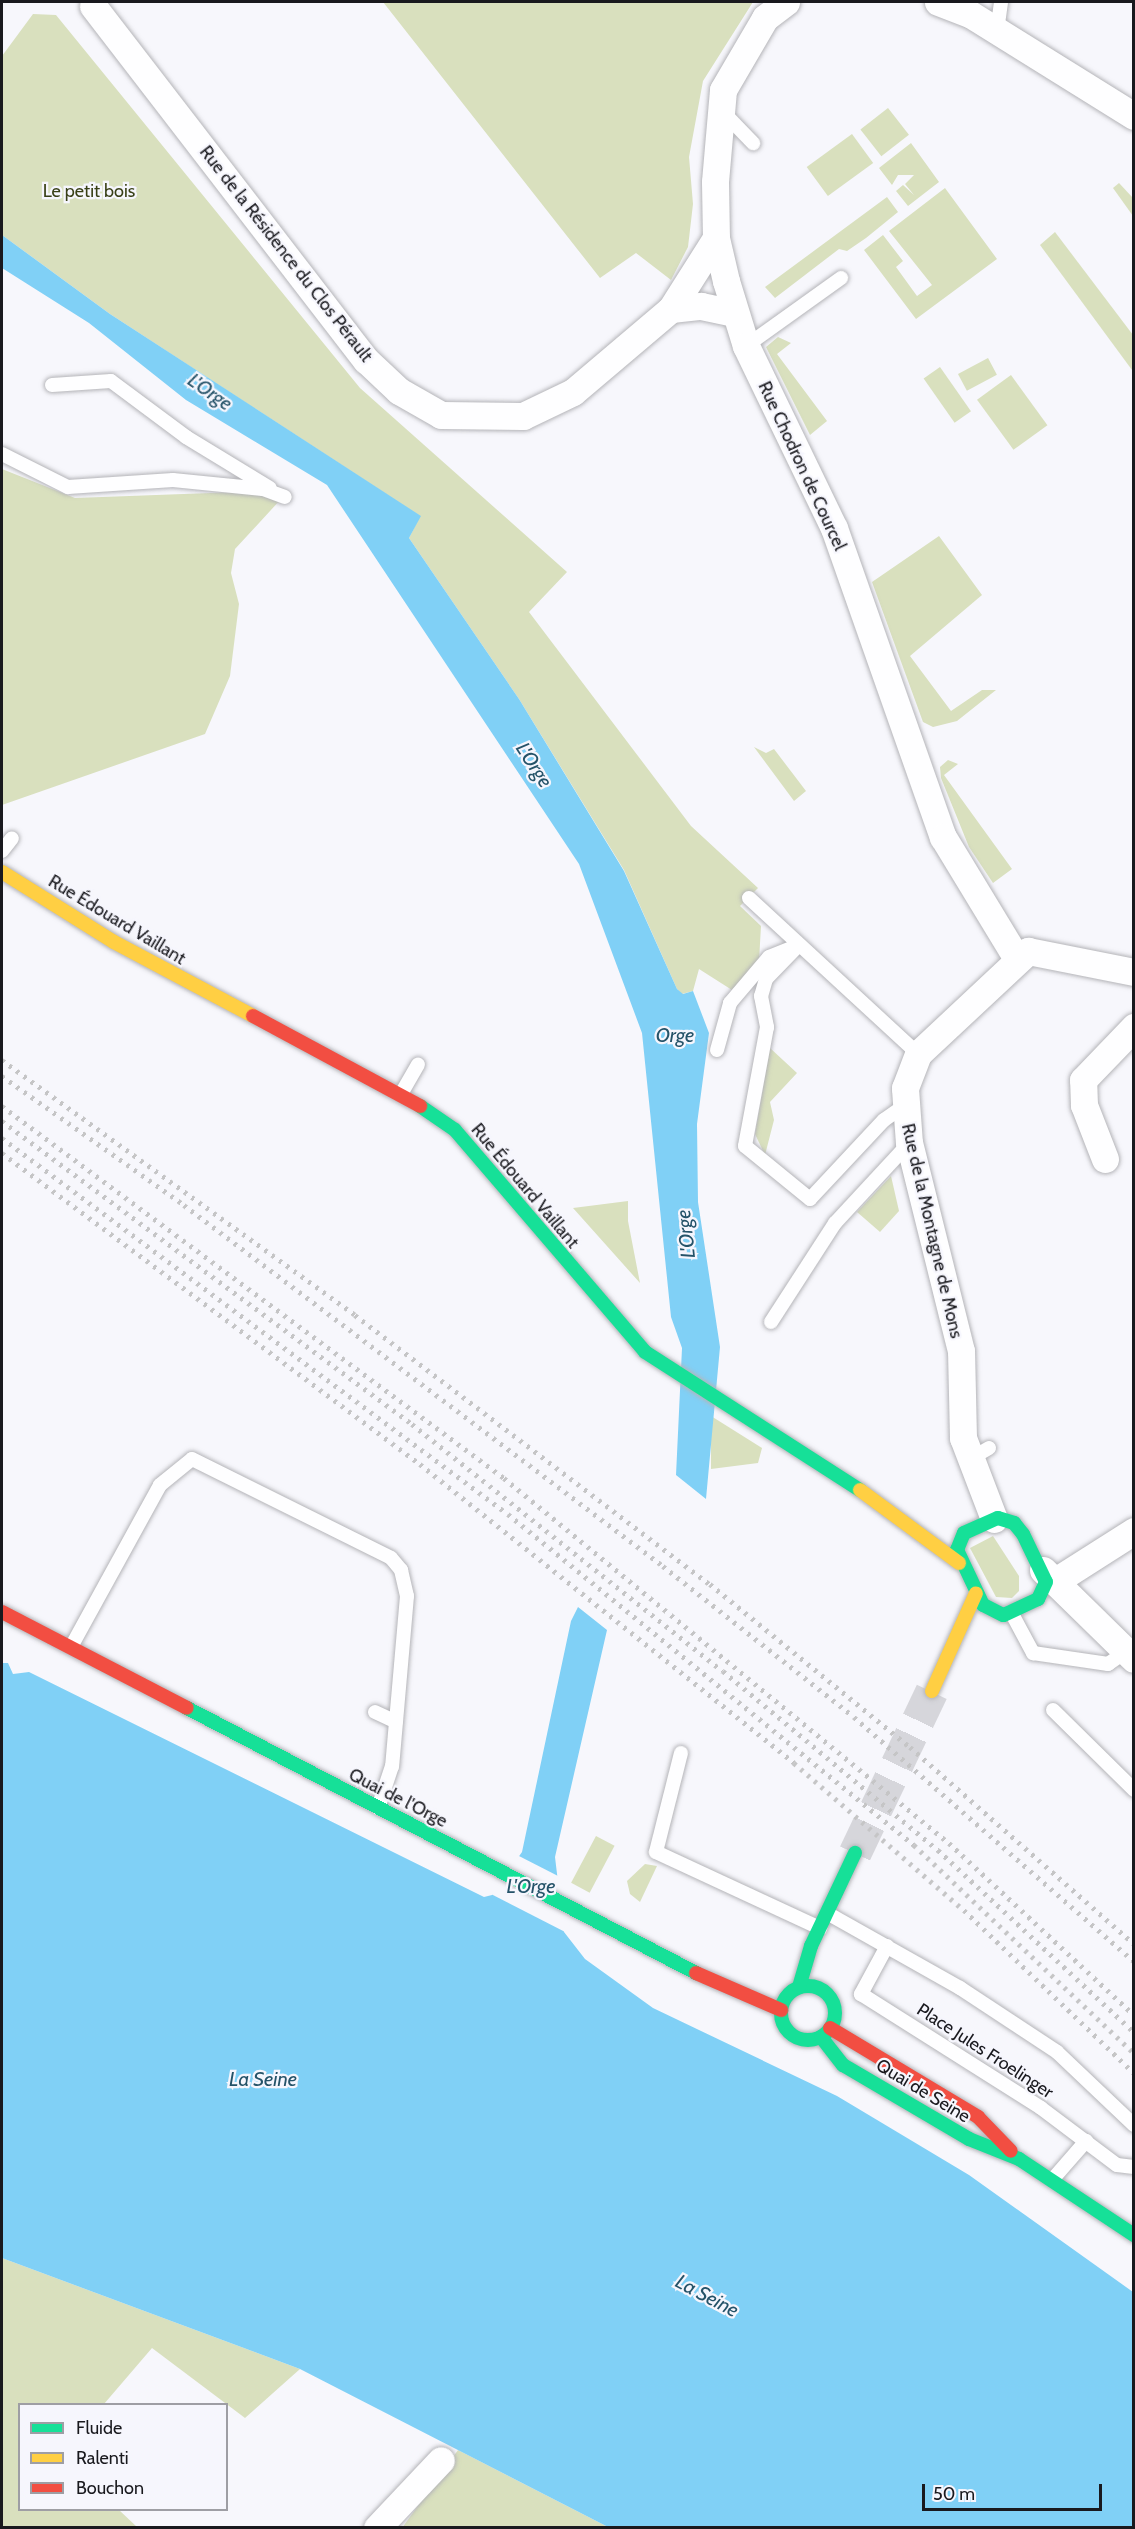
<!DOCTYPE html>
<html>
<head>
<meta charset="utf-8">
<style>
  body { margin:0 }
  #map { position:relative; width:1135px; height:2529px; overflow:hidden; background:#f7f7fc; font-family:Cabin,sans-serif }
  div>[style] { position:absolute }
  [style*='--x'] { left:calc(var(--x)*1px); top:calc(var(--y)*1px); width:calc(var(--w)*1px); rotate:calc(var(--a)*1deg) }
  .green>* { inset:0; background:#d9e0be; transform-origin:0 0 }
  .water>* { inset:0; background:#80d0f6 }
  .pier>* { inset:0; background:#f7f7fc }
  .secondary-tunnel>* { height:33px; margin-top:-16.5px; transform-origin:0; background:repeating-linear-gradient(90deg,#d6d6db 0 33px,transparent 0 49px) }
  .roads { filter:drop-shadow(0 0 2px #b4b4b8) drop-shadow(0 0 2px #b4b4b8) }
  .lane>* { height:14px; margin:-7px; padding:0 7px; transform-origin:7px; border-radius:7px; background:#fefeff }
  .street>* { height:27px; margin:-13.5px; padding:0 13.5px; transform-origin:13.5px; border-radius:13.5px; background:#fefeff }
  .fast>* { height:14px; margin:-7px; padding:0 7px; transform-origin:7px; border-radius:7px; background:#16e098 }
  .fast>.ring { margin:-7px; padding:0; box-sizing:content-box; background:none; border:14px solid #16e098; border-radius:50% }
  .slow>* { height:14px; margin:-7px; padding:0 7px; transform-origin:7px; border-radius:7px; background:#ffcf43 }
  .jam>* { height:14px; margin:-7px; padding:0 7px; transform-origin:7px; border-radius:7px; background:#f24e42 }
  .rail>* { height:4.5px; margin-top:-2.25px; transform-origin:0; background:repeating-linear-gradient(90deg,#c5c5c6 0 3px,transparent 0 9px) }
  span { translate:-50% -50%; white-space:nowrap; text-align:center; line-height:1.15; -webkit-text-stroke:4.5px #f6f6fd; paint-order:stroke }
  .park-label { font-size:18px; color:#394017 }
  .street-label { font-size:18px; color:#19191e }
  .water-label { font-size:20px; color:#255369; font-style:italic }
  .frame { position:absolute; inset:0; border:3px solid #19191e; pointer-events:none }
  .legend { position:absolute; left:18px; top:2403px; width:210px; height:108px; box-sizing:border-box; background:#f6f6fd; border:2px solid #9e9ea4; margin:0; padding:8px 10px; list-style:none; font-size:18px; color:#19191e }
  .legend li { display:flex; align-items:center; gap:12px; height:30px }
  .legend b { width:30px; border:2px solid #9e9ea4 }
  .scale { position:absolute; left:922px; top:2484px; width:180px; height:27px; box-sizing:border-box; border:3px solid #19191e; border-top:0; padding-left:8px; font-size:18px; line-height:21px; white-space:nowrap; color:#19191e; -webkit-text-stroke:4px #f6f6fd; paint-order:stroke }
</style>
</head>
<body>
<div id="map">
  <div class="green">
    <div style="clip-path:polygon(383px 2px,753px 2px,703px 81px,689px 157px,693px 204px,688px 247px,671px 280px,636px 253px,600px 278px)"></div>
    <div style="clip-path:polygon(33px 14px,56px 15px,360px 388px,567px 572px,529px 612px,691px 826px,758px 888px,740px 906px,761px 926px,759px 961px,732px 990px,699px 969px,693px 991px,682px 994px,677px 989px,624px 870px,519px 699px,409px 538px,420px 516px,110px 314px,2px 235px,2px 56px)"></div>
    <div style="left:888px;top:108px;width:34px;height:35px;rotate:52deg"></div>
    <div style="left:852px;top:134px;width:36px;height:56px;rotate:54deg"></div>
    <div style="clip-path:polygon(911px 143px,939px 182px,908px 206px,896px 191px,903px 185px,914px 195px,905px 184px,914px 175px,898px 175px,892px 185px,879px 168px)"></div>
    <div style="clip-path:polygon(1119px 183px,1133px 198px,1133px 216px,1113px 188px)"></div>
    <div style="clip-path:polygon(945px 188px,997px 259px,916px 319px,864px 250px,883px 235px,903px 261px,896px 267px,917px 296px,932px 285px,889px 231px)"></div>
    <div style="clip-path:polygon(887px 197px,898px 212px,866px 238px,847px 251px,839px 249px,775px 298px,765px 287px)"></div>
    <div style="clip-path:polygon(1055px 232px,1133px 335px,1132px 370px,1040px 245px)"></div>
    <div style="clip-path:polygon(778px 337px,791px 343px,777px 354px,827px 421px,810px 435px,766px 347px)"></div>
    <div style="left:988px;top:358px;width:19px;height:34px;rotate:62deg"></div>
    <div style="left:940px;top:367px;width:54px;height:20px;rotate:55deg"></div>
    <div style="left:1011px;top:375px;width:62px;height:42px;rotate:54deg"></div>
    <div style="clip-path:polygon(2px 469px,75px 498px,238px 492px,282px 498px,235px 549px,231px 573px,239px 604px,230px 676px,205px 734px,2px 805px)"></div>
    <div style="clip-path:polygon(939px 536px,982px 595px,910px 656px,951px 711px,982px 690px,996px 690px,957px 721px,933px 727px,923px 722px,872px 582px)"></div>
    <div style="clip-path:polygon(754px 747px,766px 753px,774px 749px,806px 791px,794px 801px)"></div>
    <div style="clip-path:polygon(948px 760px,958px 764px,944px 775px,1012px 869px,993px 883px,969px 847px,941px 778px,940px 767px)"></div>
    <div style="clip-path:polygon(770px 1048px,797px 1073px,770px 1102px,774px 1120px,765px 1155px,755px 1134px)"></div>
    <div style="clip-path:polygon(891px 1176px,899px 1211px,880px 1232px,857px 1212px)"></div>
    <div style="clip-path:polygon(628px 1201px,628px 1221px,640px 1283px,573px 1208px)"></div>
    <div style="clip-path:polygon(711px 1416px,762px 1448px,758px 1463px,711px 1469px)"></div>
    <div style="clip-path:polygon(993px 1536px,1019px 1576px,1019px 1591px,1012px 1598px,996px 1597px,970px 1548px)"></div>
    <div style="left:596px;top:1836px;width:21px;height:53px;rotate:28deg"></div>
    <div style="clip-path:polygon(645px 1864px,657px 1866px,640px 1902px,630px 1894px,627px 1881px)"></div>
    <div style="clip-path:polygon(2px 2258px,300px 2369px,245px 2418px,152px 2348px,104px 2404px,20px 2404px,20px 2510px,119px 2510px,137px 2527px,2px 2527px)"></div>
    <div style="clip-path:polygon(458px 2450px,608px 2527px,402px 2528px)"></div>
  </div>
  <div class="water">
    <div style="clip-path:polygon(2px 235px,110px 314px,421px 516px,409px 538px,519px 699px,624px 871px,677px 989px,683px 994px,693px 991px,709px 1033px,697px 1124px,698px 1202px,720px 1347px,706px 1499px,676px 1475px,682px 1348px,671px 1317px,642px 1033px,579px 864px,327px 485px,186px 400px,89px 323px,2px 268px)"></div>
    <div style="clip-path:polygon(578px 1607px,607px 1630px,555px 1857px,564px 1932px,585px 1959px,653px 2008px,837px 2096px,969px 2175px,1133px 2292px,1133px 2527px,608px 2527px,300px 2369px,2px 2258px,2px 1663px,8px 1663px,13px 1674px,29px 1672px,484px 1897px,492px 1895px,522px 1852px,571px 1621px)"></div>
  </div>
  <div class="pier">
    <div style="clip-path:polygon(517px 1855px,560px 1877px,571px 1935px,489px 1893px)"></div>
  </div>
  <div class="secondary-tunnel">
    <div style="--x:855;--y:1853;--w:179;--a:-64.6"></div>
  </div>
  <div class="roads">
    <div class="lane">
      <div style="--x:997;--y:31;--w:29;--a:-82"></div>
      <div style="--x:722;--y:111;--w:45;--a:45.9"></div>
      <div style="--x:746;--y:346;--w:117;--a:-35.6"></div>
      <div style="--x:52;--y:385;--w:59;--a:-3.9"></div>
      <div style="--x:111;--y:381;--w:94;--a:36.7"></div>
      <div style="--x:186;--y:437;--w:98;--a:31.3"></div>
      <div style="--x:2;--y:454;--w:74;--a:26.6"></div>
      <div style="--x:68;--y:487;--w:105;--a:-3.8"></div>
      <div style="--x:173;--y:480;--w:90;--a:5.7"></div>
      <div style="--x:263;--y:489;--w:23;--a:20"></div>
      <div style="--x:2;--y:851;--w:16;--a:-52"></div>
      <div style="--x:749;--y:898;--w:230;--a:42.7"></div>
      <div style="--x:799;--y:945;--w:47;--a:134.1"></div>
      <div style="--x:766;--y:979;--w:18;--a:106"></div>
      <div style="--x:761;--y:996;--w:32;--a:79"></div>
      <div style="--x:767;--y:1027;--w:121;--a:100.5"></div>
      <div style="--x:745;--y:1146;--w:84;--a:39.2"></div>
      <div style="--x:810;--y:1199;--w:108;--a:-46.9"></div>
      <div style="--x:884;--y:1120;--w:24;--a:-35"></div>
      <div style="--x:717;--y:1050;--w:49;--a:-74.5"></div>
      <div style="--x:730;--y:1003;--w:60;--a:-49.7"></div>
      <div style="--x:769;--y:957;--w:27;--a:-22"></div>
      <div style="--x:401;--y:1094;--w:34;--a:-60"></div>
      <div style="--x:771;--y:1322;--w:118;--a:-57.1"></div>
      <div style="--x:835;--y:1223;--w:109;--a:-47.2"></div>
      <div style="--x:970;--y:1459;--w:22;--a:-30"></div>
      <div style="--x:1011;--y:1612;--w:47;--a:61.8"></div>
      <div style="--x:1033;--y:1653;--w:76;--a:8.3"></div>
      <div style="--x:1108;--y:1664;--w:21;--a:-35"></div>
      <div style="--x:71;--y:1647;--w:185;--a:-61.2"></div>
      <div style="--x:160;--y:1485;--w:41;--a:-39.1"></div>
      <div style="--x:192;--y:1459;--w:222;--a:26.4"></div>
      <div style="--x:391;--y:1558;--w:16;--a:50"></div>
      <div style="--x:401;--y:1570;--w:27;--a:77"></div>
      <div style="--x:407;--y:1596;--w:171;--a:95"></div>
      <div style="--x:392;--y:1766;--w:44;--a:108.4"></div>
      <div style="--x:1053;--y:1710;--w:114;--a:44.6"></div>
      <div style="--x:375;--y:1712;--w:23;--a:25"></div>
      <div style="--x:681;--y:1753;--w:102;--a:104.2"></div>
      <div style="--x:656;--y:1852;--w:181;--a:24.9"></div>
      <div style="--x:827;--y:1913;--w:153;--a:29.4"></div>
      <div style="--x:960;--y:1988;--w:116;--a:33.4"></div>
      <div style="--x:1057;--y:2052;--w:106;--a:43.5"></div>
      <div style="--x:887;--y:1946;--w:55;--a:118.4"></div>
      <div style="--x:861;--y:1994;--w:213;--a:32.3"></div>
      <div style="--x:1041;--y:2108;--w:95;--a:36.9"></div>
      <div style="--x:1117;--y:2165;--w:17;--a:7"></div>
      <div style="--x:1052;--y:2180;--w:52;--a:-48.9"></div>
    </div>
    <div class="street">
      <div style="--x:786;--y:2;--w:26;--a:143"></div>
      <div style="--x:765;--y:18;--w:83;--a:120.3"></div>
      <div style="--x:723;--y:90;--w:92;--a:95"></div>
      <div style="--x:715;--y:182;--w:56;--a:89"></div>
      <div style="--x:716;--y:238;--w:44;--a:76.9"></div>
      <div style="--x:726;--y:281;--w:68;--a:72.9"></div>
      <div style="--x:746;--y:346;--w:202;--a:64.2"></div>
      <div style="--x:834;--y:528;--w:328;--a:70.6"></div>
      <div style="--x:943;--y:837;--w:140;--a:58.7"></div>
      <div style="--x:938;--y:2;--w:34;--a:21"></div>
      <div style="--x:970;--y:14;--w:193;--a:31.9"></div>
      <div style="--x:93;--y:6;--w:447;--a:52.4"></div>
      <div style="--x:366;--y:360;--w:45;--a:43.2"></div>
      <div style="--x:399;--y:391;--w:48;--a:29.7"></div>
      <div style="--x:441;--y:415;--w:82;--a:0.7"></div>
      <div style="--x:523;--y:416;--w:55;--a:-25.6"></div>
      <div style="--x:573;--y:392;--w:128;--a:-40.3"></div>
      <div style="--x:671;--y:309;--w:84;--a:-57.6"></div>
      <div style="--x:671;--y:309;--w:30;--a:-6"></div>
      <div style="--x:701;--y:306;--w:34;--a:12"></div>
      <div style="--x:1105;--y:1159;--w:58;--a:-111.3"></div>
      <div style="--x:1084;--y:1105;--w:25;--a:-92"></div>
      <div style="--x:1083;--y:1080;--w:74;--a:-46.1"></div>
      <div style="--x:994;--y:1519;--w:87;--a:-110.9"></div>
      <div style="--x:963;--y:1438;--w:87;--a:-91.3"></div>
      <div style="--x:961;--y:1351;--w:214;--a:-104"></div>
      <div style="--x:909;--y:1143;--w:55;--a:-94.2"></div>
      <div style="--x:905;--y:1088;--w:36;--a:-69"></div>
      <div style="--x:918;--y:1054;--w:151;--a:-43.1"></div>
      <div style="--x:1028;--y:951;--w:108;--a:11.2"></div>
      <div style="--x:1043;--y:1570;--w:127;--a:44.4"></div>
      <div style="--x:1057;--y:1580;--w:91;--a:-32.5"></div>
      <div style="--x:377;--y:2528;--w:93;--a:-46.7"></div>
    </div>
    <div class="fast">
      <div style="--x:420;--y:1106;--w:42;--a:34.4"></div>
      <div style="--x:455;--y:1130;--w:292;--a:49.4"></div>
      <div style="--x:645;--y:1352;--w:255;--a:32.7"></div>
      <div style="--x:998;--y:1518;--w:17;--a:17"></div>
      <div style="--x:1014;--y:1523;--w:14;--a:51"></div>
      <div style="--x:1023;--y:1534;--w:53;--a:64.4"></div>
      <div style="--x:1046;--y:1582;--w:19;--a:115"></div>
      <div style="--x:1038;--y:1599;--w:38;--a:155"></div>
      <div style="--x:1003;--y:1615;--w:22;--a:-153"></div>
      <div style="--x:983;--y:1605;--w:61;--a:-115.3"></div>
      <div style="--x:957;--y:1550;--w:18;--a:-68"></div>
      <div style="--x:964;--y:1533;--w:37;--a:-24"></div>
      <div style="--x:187;--y:1708;--w:574;--a:27.5"></div>
      <div class="ring" style="left:781px;top:1986px;width:40px;height:40px"></div>
      <div style="--x:799;--y:1987;--w:43;--a:-73.7"></div>
      <div style="--x:811;--y:1946;--w:103;--a:-64.7"></div>
      <div style="--x:821;--y:2037;--w:36;--a:52"></div>
      <div style="--x:843;--y:2065;--w:146;--a:30.4"></div>
      <div style="--x:969;--y:2139;--w:54;--a:21.8"></div>
      <div style="--x:1019;--y:2159;--w:138;--a:33.5"></div>
    </div>
    <div class="slow">
      <div style="--x:2;--y:872;--w:132;--a:32"></div>
      <div style="--x:114;--y:942;--w:157;--a:28"></div>
      <div style="--x:860;--y:1490;--w:123;--a:36.4"></div>
      <div style="--x:932;--y:1691;--w:107;--a:-65.8"></div>
    </div>
    <div class="jam">
      <div style="--x:253;--y:1016;--w:190;--a:28.3"></div>
      <div style="--x:2;--y:1612;--w:208;--a:27.4"></div>
      <div style="--x:696;--y:1973;--w:93;--a:23.5"></div>
      <div style="--x:830;--y:2028;--w:173;--a:31"></div>
      <div style="--x:978;--y:2117;--w:47;--a:45.9"></div>
    </div>
  </div>
  <div class="rail">
    <div style="--x:2;--y:1060;--w:435;--a:35.8"></div>
    <div style="--x:355;--y:1315;--w:445;--a:37.2"></div>
    <div style="--x:710;--y:1584;--w:258;--a:39.2"></div>
    <div style="--x:910;--y:1747;--w:298;--a:41.3"></div>
    <div style="--x:2;--y:1076;--w:223;--a:35.3"></div>
    <div style="--x:184;--y:1205;--w:600;--a:37"></div>
    <div style="--x:663;--y:1566;--w:243;--a:38.3"></div>
    <div style="--x:854;--y:1717;--w:371;--a:41.1"></div>
    <div style="--x:2;--y:1106;--w:625;--a:36.54"></div>
    <div style="--x:504;--y:1478;--w:576;--a:39.36"></div>
    <div style="--x:949;--y:1843;--w:253;--a:42.9"></div>
    <div style="--x:2;--y:1121;--w:510;--a:36.47"></div>
    <div style="--x:412;--y:1424;--w:397;--a:38.5"></div>
    <div style="--x:723;--y:1671;--w:280;--a:39.8"></div>
    <div style="--x:938;--y:1850;--w:267;--a:42.9"></div>
    <div style="--x:2;--y:1138;--w:630;--a:36.62"></div>
    <div style="--x:508;--y:1514;--w:524;--a:39.19"></div>
    <div style="--x:914;--y:1845;--w:303;--a:43.4"></div>
    <div style="--x:2;--y:1153;--w:521;--a:36.65"></div>
    <div style="--x:420;--y:1464;--w:479;--a:38.6"></div>
    <div style="--x:794;--y:1763;--w:225;--a:40.9"></div>
    <div style="--x:964;--y:1910;--w:236;--a:43.8"></div>
  </div>
  <div class="park-label">
    <span style="left:89px;top:191px">Le petit bois</span>
  </div>
  <div class="street-label">
    <span style="left:286px;top:254px;rotate:52deg">Rue de la Résidence du Clos Pérault</span>
    <span style="left:802px;top:466px;rotate:65deg">Rue Chodron de Courcel</span>
    <span style="left:117px;top:920px;rotate:31deg">Rue Édouard Vaillant</span>
    <span style="left:525px;top:1186px;rotate:50deg">Rue Édouard Vaillant</span>
    <span style="left:932px;top:1231px;rotate:77deg">Rue de la Montagne de Mons</span>
    <span style="left:398px;top:1798px;rotate:27deg">Quai de l'Orge</span>
    <span style="left:985px;top:2051px;rotate:33deg">Place Jules Froelinger</span>
    <span style="left:923px;top:2091px;rotate:31deg">Quai de Seine</span>
  </div>
  <div class="water-label">
    <span style="left:210px;top:392px;rotate:35deg">L'Orge</span>
    <span style="left:534px;top:765px;rotate:57deg">L'Orge</span>
    <span style="left:675px;top:1035px">Orge</span>
    <span style="left:686px;top:1234px;rotate:-96deg">L'Orge</span>
    <span style="left:531px;top:1886px">L'Orge</span>
    <span style="left:263px;top:2079px">La Seine</span>
    <span style="left:707px;top:2296px;rotate:28deg">La Seine</span>
  </div>
  <div class="frame"></div>
  <ul class="legend">
  <li><b style="height:8px;background:#16e098"></b>Fluide</li>
  <li><b style="height:8px;background:#ffcf43"></b>Ralenti</li>
  <li><b style="height:8px;background:#f24e42"></b>Bouchon</li>
  </ul>
  <div class="scale">50 m</div>
</div>
</body>
</html>
